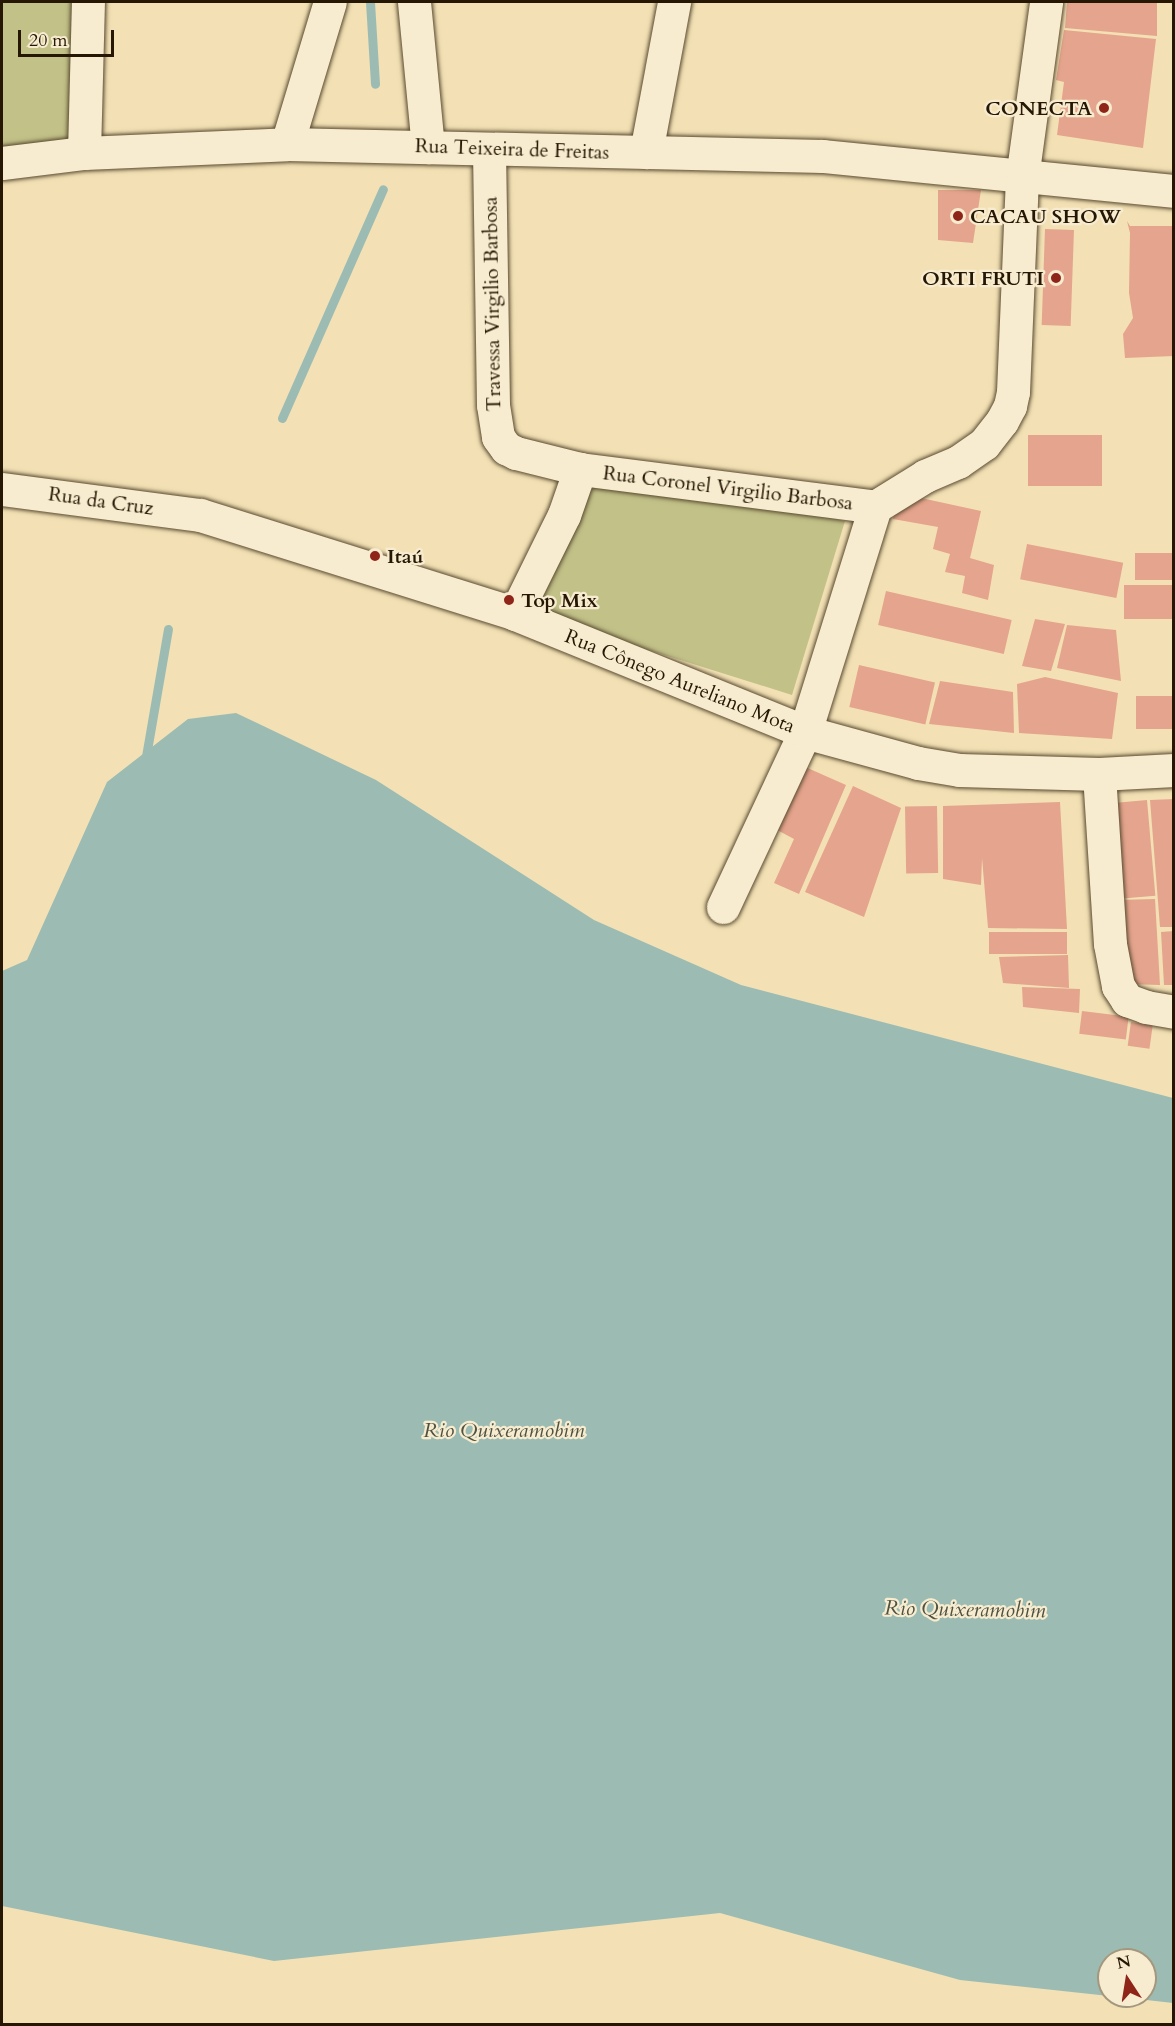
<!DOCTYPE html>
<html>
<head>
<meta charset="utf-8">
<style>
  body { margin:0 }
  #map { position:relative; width:1175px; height:2026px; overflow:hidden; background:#f3e1b5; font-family:Cardo,serif }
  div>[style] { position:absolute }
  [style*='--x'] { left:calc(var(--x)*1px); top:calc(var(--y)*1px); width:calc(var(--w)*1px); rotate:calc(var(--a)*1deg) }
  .green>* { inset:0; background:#c2c188 }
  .water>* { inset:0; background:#9cbcb3 }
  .stream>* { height:9px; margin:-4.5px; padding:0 4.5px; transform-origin:4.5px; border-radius:4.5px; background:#9cbcb3 }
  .building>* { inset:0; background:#e5a48d; transform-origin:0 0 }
  .roads { filter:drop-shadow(0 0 2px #594a30) drop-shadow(0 0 2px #594a30) }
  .minor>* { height:33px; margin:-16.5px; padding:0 16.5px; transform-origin:16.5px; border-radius:16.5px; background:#f7eccf }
  .dots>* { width:16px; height:16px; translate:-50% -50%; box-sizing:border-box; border:3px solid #f7eccf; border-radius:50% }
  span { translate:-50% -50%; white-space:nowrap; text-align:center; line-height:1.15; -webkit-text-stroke:4.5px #f7eccf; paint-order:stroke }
  .poi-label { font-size:20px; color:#261704; font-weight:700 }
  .right { translate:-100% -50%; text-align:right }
  .left { translate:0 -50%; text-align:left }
  .street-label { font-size:20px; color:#261704 }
  .water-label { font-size:21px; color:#4f5141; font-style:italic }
  .frame { position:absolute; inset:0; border:3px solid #261704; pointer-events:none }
  .north { position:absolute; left:1097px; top:1948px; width:60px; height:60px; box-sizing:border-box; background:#f7eccf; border:2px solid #a3977e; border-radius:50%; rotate:348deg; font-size:16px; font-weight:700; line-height:24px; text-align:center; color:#261704 }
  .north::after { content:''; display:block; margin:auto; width:21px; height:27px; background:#8f2418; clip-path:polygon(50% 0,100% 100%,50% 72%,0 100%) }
  .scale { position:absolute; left:18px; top:30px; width:96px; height:27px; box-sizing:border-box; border:3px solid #261704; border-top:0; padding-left:8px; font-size:18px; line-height:21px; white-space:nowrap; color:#261704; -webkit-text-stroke:4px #f7eccf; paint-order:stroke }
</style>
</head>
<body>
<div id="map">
  <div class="green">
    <div style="clip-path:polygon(2px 2px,80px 2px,69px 146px,2px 154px)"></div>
    <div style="clip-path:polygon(644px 478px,845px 521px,792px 695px,537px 615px,571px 514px,595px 486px)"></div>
  </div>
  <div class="water">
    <div style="clip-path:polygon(236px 713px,376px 780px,594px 920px,741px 985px,1173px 1098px,1173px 2003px,1111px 1996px,1145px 1996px,1145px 1960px,1109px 1960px,1109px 1996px,960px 1980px,720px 1913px,274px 1961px,2px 1906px,2px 971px,27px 960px,107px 782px,188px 719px)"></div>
  </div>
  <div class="stream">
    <div style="--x:370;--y:2;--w:82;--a:86.5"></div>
    <div style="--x:282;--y:418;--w:250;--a:-66.2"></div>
    <div style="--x:145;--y:762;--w:135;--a:-80.2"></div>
  </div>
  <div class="building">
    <div style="clip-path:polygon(1067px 2px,1157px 2px,1157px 36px,1065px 28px)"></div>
    <div style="clip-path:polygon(1064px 30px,1156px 39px,1143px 148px,1057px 135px,1064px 82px,1056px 80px)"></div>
    <div style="clip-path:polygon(938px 190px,981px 190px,973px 243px,938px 240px)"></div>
    <div style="clip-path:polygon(1127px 221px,1130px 226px,1174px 226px,1174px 356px,1125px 358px,1123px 334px,1133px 318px,1129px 293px,1130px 233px)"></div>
    <div style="left:1045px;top:229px;width:29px;height:96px;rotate:2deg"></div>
    <div style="left:1028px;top:435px;width:74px;height:51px"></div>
    <div style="clip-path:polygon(898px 493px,981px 511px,970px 558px,994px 565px,988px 600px,962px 593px,965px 576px,945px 572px,950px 554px,933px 549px,938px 527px,893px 519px)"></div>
    <div style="left:1027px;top:544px;width:98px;height:36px;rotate:11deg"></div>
    <div style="left:1174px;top:553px;width:27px;height:39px;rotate:90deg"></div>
    <div style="left:1174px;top:585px;width:34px;height:50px;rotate:90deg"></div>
    <div style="left:886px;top:591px;width:129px;height:35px;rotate:13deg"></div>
    <div style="clip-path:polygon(1035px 619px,1065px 624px,1051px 671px,1022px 666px)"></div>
    <div style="clip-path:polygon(1067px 625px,1116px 630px,1121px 681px,1057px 668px)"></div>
    <div style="left:859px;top:665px;width:78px;height:43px;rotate:13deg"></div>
    <div style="clip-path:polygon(1045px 677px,1118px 693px,1112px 739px,1019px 733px,1017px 684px)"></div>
    <div style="clip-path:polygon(940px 681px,1013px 692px,1014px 733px,929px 724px)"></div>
    <div style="left:1174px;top:696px;width:33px;height:38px;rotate:90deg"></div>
    <div style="clip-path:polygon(794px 762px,846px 785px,799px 894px,774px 883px,794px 839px,766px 824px)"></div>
    <div style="clip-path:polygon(853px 786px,901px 808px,864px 917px,805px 892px)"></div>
    <div style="clip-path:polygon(1174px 799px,1174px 927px,1160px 927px,1150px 800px)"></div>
    <div style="left:1147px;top:800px;width:96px;height:36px;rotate:85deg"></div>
    <div style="clip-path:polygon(1060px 802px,1067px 929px,988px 928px,982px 858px,981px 885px,943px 879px,943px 806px)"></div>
    <div style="left:937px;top:806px;width:67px;height:32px;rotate:89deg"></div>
    <div style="clip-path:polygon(1155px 899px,1160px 985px,1127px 984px,1118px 900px)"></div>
    <div style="clip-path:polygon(1174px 931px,1174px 985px,1164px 985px,1161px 932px)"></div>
    <div style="left:989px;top:932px;width:78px;height:22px"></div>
    <div style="clip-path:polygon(1068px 955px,1069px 988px,1003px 983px,999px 957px)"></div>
    <div style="clip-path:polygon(1022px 987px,1080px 989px,1079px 1013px,1023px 1007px)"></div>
    <div style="left:1082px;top:1011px;width:47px;height:23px;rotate:7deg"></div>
    <div style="left:1131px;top:1022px;width:22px;height:24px;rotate:8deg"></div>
  </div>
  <div class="roads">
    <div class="minor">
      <div style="--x:414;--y:2;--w:146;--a:84.5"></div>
      <div style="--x:287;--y:144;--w:148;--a:-73.2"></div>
      <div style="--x:489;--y:150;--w:255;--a:89.1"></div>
      <div style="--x:493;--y:405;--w:32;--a:81"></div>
      <div style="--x:498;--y:437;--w:14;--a:54"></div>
      <div style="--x:506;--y:448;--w:11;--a:27"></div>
      <div style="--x:516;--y:453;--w:66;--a:14"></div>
      <div style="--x:580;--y:469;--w:297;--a:7.3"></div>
      <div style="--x:646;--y:152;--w:153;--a:-79.4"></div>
      <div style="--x:84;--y:153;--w:151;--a:-88.5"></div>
      <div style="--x:2;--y:163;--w:83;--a:-7"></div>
      <div style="--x:84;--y:153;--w:203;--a:-2.5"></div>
      <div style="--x:287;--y:144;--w:536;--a:1.28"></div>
      <div style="--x:823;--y:156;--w:353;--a:5.7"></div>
      <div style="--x:2;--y:489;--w:200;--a:7.5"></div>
      <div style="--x:200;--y:515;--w:330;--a:17.4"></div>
      <div style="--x:515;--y:614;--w:313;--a:22.1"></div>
      <div style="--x:805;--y:732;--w:117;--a:15.3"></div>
      <div style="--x:918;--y:763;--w:42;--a:9.7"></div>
      <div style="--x:959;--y:770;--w:140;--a:1.6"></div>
      <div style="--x:1099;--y:774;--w:75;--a:-3.1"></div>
      <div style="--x:515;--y:614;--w:110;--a:-63.7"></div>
      <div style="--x:564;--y:515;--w:49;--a:-70.8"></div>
      <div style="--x:1099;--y:774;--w:170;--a:86.3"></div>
      <div style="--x:1110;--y:944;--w:43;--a:79.2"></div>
      <div style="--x:1118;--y:986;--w:17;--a:57"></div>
      <div style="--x:1127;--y:1000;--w:20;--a:20"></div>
      <div style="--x:1146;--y:1007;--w:28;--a:10"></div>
      <div style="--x:723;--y:907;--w:193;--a:-64.9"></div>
      <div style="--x:805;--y:732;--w:236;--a:-72.7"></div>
      <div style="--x:875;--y:507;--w:59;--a:-31.8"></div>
      <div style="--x:925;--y:476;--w:36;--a:-23"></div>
      <div style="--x:958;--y:462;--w:32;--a:-35"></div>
      <div style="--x:984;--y:444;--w:29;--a:-52"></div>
      <div style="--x:1002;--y:421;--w:17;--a:-62"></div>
      <div style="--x:1010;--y:406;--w:14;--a:-78"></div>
      <div style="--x:1013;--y:392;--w:214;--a:-87.6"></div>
      <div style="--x:1022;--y:178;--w:178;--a:-82.2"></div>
    </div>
  </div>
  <div class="dots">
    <div style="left:1104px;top:108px;background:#8f2418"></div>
    <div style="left:958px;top:216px;background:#8f2418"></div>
    <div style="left:1056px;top:278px;background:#8f2418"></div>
    <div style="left:375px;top:556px;background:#8f2418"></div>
    <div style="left:509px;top:600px;background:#8f2418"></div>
  </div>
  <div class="poi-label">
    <span class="right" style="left:1092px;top:108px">CONECTA</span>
    <span class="left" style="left:970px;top:216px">CACAU SHOW</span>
    <span class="right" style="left:1044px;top:278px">ORTI FRUTI</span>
    <span class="left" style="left:387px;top:556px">Itaú</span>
    <span class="left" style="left:521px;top:600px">Top Mix</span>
  </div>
  <div class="street-label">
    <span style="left:512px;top:149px;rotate:2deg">Rua Teixeira de Freitas</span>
    <span style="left:492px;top:304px;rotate:-91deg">Travessa Virgilio Barbosa</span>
    <span style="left:728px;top:488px;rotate:7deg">Rua Coronel Virgilio Barbosa</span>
    <span style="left:101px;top:501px;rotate:8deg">Rua da Cruz</span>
    <span style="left:680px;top:681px;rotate:22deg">Rua Cônego Aureliano Mota</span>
  </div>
  <div class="water-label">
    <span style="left:504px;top:1431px">Rio Quixeramobim</span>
    <span style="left:965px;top:1610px;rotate:1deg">Rio Quixeramobim</span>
  </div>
  <div class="frame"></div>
  <div class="north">N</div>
  <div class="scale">20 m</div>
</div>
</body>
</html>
